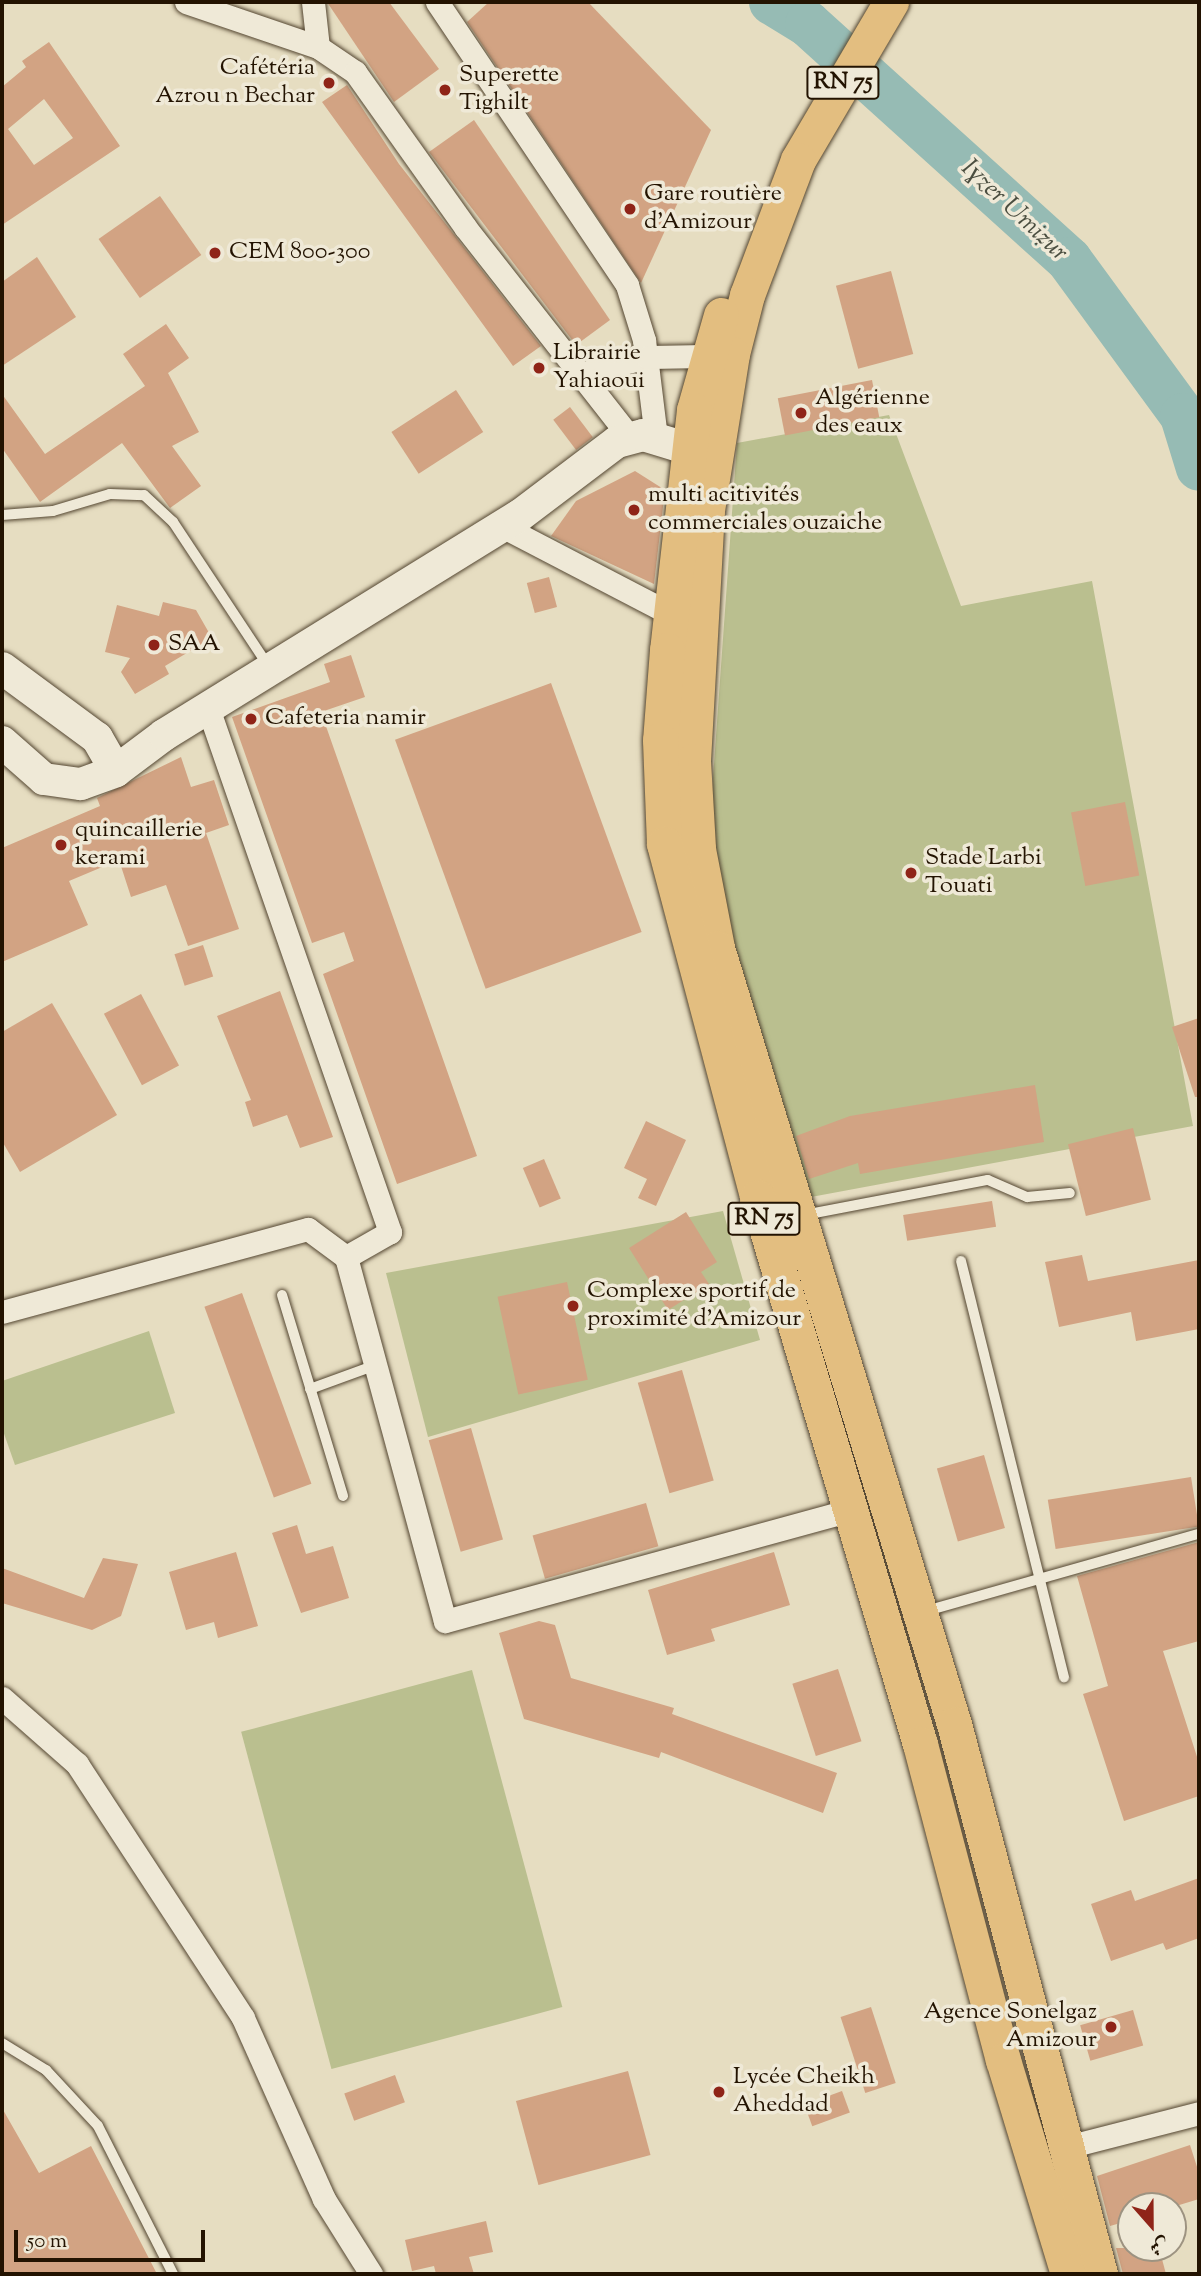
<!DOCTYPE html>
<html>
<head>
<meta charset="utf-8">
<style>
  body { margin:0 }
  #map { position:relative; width:1201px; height:2276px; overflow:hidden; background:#e6ddc1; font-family:"Sorts Mill Goudy",Amiri,serif }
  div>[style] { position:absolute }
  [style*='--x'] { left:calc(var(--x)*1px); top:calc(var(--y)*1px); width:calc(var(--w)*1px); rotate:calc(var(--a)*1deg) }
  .green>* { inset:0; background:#babf8f; transform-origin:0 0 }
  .river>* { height:46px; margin:-23px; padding:0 23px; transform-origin:23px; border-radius:23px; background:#96bbb4 }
  .building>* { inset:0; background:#d2a383; transform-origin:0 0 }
  .roads { filter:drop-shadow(0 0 2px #544631) drop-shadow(0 0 2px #544631) }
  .lane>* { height:10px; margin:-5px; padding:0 5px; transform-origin:5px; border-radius:5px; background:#efe9d7 }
  .street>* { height:23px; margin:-11.5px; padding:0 11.5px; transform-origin:11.5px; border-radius:11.5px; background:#efe9d7 }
  .secondary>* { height:32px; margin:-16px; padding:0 16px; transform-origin:16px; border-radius:16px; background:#efe9d7 }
  .primary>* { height:35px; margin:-17.5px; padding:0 17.5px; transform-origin:17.5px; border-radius:17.5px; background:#e3be80 }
  .dots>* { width:19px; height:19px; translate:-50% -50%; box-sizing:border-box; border:4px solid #efe9d7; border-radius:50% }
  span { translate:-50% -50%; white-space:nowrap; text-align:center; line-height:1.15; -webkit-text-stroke:7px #efe9d7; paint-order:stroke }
  .shield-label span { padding:2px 5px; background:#efe9d7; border:2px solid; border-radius:5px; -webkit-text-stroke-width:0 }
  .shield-label { font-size:23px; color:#231301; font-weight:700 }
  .poi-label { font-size:24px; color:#231301 }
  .right { translate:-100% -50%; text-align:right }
  .left { translate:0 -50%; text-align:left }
  .water-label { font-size:26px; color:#4b4e40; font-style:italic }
  .frame { position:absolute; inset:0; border:4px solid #231301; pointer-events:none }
  .north { position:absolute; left:1117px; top:2192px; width:70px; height:70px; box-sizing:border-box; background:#efe9d7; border:2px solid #9d9381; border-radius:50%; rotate:159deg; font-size:19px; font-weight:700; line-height:28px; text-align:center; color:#231301 }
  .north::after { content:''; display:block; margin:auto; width:24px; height:32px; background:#8f2418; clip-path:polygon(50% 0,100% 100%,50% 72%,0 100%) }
  .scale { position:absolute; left:14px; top:2230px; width:191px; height:32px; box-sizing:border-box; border:4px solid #231301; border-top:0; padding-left:9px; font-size:21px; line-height:24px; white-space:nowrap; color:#231301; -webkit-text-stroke:5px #efe9d7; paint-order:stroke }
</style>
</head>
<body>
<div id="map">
  <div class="green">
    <div style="clip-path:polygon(889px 415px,961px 606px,1092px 581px,1193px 1126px,811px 1197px,723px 914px,711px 806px,737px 443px)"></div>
    <div style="clip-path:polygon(723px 1211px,760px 1340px,428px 1437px,386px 1273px)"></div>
    <div style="clip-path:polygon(149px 1331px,175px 1413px,15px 1465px,2px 1428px,2px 1381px)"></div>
    <div style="left:472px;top:1670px;width:349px;height:239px;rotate:75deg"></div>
  </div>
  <div class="river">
    <div style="--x:772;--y:2;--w:42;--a:31.4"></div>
    <div style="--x:808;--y:24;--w:352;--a:42.1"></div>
    <div style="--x:1069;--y:260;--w:193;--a:53.8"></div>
    <div style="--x:1183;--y:416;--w:54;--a:72.9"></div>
  </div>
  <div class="building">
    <div style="clip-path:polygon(327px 2px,389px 2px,439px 69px,394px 102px)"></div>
    <div style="clip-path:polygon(489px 2px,588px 2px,711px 130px,641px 283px,467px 22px)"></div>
    <div style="clip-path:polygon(evenodd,49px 42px,120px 146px,2px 225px,2px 87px,26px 67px,22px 61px,49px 42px,44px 99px,73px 138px,34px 165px,8px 129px,44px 99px)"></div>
    <div style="clip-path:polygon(347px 85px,399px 164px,541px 346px,513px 366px,322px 102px)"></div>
    <div style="clip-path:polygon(474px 120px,610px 320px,576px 345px,429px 152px)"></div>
    <div style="left:160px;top:196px;width:72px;height:75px;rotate:55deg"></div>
    <div style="clip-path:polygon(37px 257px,76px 317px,2px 366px,2px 282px)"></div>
    <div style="left:891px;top:271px;width:86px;height:57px;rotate:75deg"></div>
    <div style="clip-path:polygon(166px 324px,189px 358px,168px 373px,199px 432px,172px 446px,201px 486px,170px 508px,122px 443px,40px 502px,2px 448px,2px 394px,45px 454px,145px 386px,123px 354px)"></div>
    <div style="left:872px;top:380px;width:38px;height:96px;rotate:79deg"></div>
    <div style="left:456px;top:390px;width:50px;height:77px;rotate:57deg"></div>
    <div style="left:570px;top:407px;width:38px;height:21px;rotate:53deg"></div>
    <div style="clip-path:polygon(635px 471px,665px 490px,654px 584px,551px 536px,576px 501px)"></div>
    <div style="left:549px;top:577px;width:31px;height:23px;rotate:75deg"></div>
    <div style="clip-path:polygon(163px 602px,196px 610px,212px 638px,165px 666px,169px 674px,135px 694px,121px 672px,130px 658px,105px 652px,117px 605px,159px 616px)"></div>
    <div style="clip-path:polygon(351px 655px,365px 697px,321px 712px,477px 1156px,397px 1184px,323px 974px,354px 961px,344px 932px,312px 943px,232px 717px,330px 682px,324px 664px)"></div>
    <div style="left:551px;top:683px;width:265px;height:166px;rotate:70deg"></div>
    <div style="clip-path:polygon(181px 757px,191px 787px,214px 780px,229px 825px,206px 833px,239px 929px,188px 946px,166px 885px,131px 897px,119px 860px,69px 881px,88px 925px,2px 962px,2px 848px,100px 806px,97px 798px)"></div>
    <div style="left:1125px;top:802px;width:75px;height:55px;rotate:79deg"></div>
    <div style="left:203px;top:945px;width:33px;height:30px;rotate:72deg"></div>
    <div style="clip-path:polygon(280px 991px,333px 1137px,300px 1148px,287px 1115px,253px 1127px,245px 1102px,251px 1100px,217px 1016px)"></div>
    <div style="left:141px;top:994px;width:81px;height:42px;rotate:62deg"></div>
    <div style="clip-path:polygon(52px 1003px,117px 1115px,20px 1172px,2px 1141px,2px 1032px)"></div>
    <div style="clip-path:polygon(1199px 1018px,1199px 1097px,1195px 1097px,1172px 1027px)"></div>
    <div style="clip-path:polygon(1035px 1085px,1044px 1142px,860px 1174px,858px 1163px,809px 1179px,796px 1136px,850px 1116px)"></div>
    <div style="clip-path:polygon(646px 1121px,686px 1140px,656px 1206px,638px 1198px,647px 1179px,624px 1168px)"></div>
    <div style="left:1133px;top:1128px;width:74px;height:67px;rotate:76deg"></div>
    <div style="left:544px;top:1159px;width:43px;height:23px;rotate:67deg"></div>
    <div style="left:992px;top:1201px;width:26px;height:90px;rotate:81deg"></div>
    <div style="clip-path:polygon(686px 1212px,717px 1262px,701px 1272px,709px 1284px,668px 1310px,629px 1248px)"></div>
    <div style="clip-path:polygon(1082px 1255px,1088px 1281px,1199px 1260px,1199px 1329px,1136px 1341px,1131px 1312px,1059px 1327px,1045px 1262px)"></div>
    <div style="left:567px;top:1282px;width:100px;height:71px;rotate:78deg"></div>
    <div style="left:242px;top:1293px;width:203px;height:40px;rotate:70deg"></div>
    <div style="left:682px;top:1370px;width:115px;height:46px;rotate:74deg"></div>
    <div style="left:471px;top:1428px;width:116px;height:44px;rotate:74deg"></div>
    <div style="left:984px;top:1455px;width:76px;height:49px;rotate:74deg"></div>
    <div style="left:1191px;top:1477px;width:50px;height:145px;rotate:81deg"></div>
    <div style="left:646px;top:1503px;width:45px;height:118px;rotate:74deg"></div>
    <div style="clip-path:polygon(297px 1525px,306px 1554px,333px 1546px,349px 1598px,301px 1613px,272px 1533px)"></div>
    <div style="clip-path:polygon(1199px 1542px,1199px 1641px,1163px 1651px,1199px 1763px,1199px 1796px,1124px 1821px,1083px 1694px,1108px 1686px,1077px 1576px)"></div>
    <div style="clip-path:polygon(236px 1552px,258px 1626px,218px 1638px,214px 1622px,186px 1630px,169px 1572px)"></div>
    <div style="clip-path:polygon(774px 1552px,790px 1605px,711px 1629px,715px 1641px,667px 1655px,648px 1590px)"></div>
    <div style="clip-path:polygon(103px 1558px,138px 1564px,121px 1616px,92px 1630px,2px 1603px,2px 1568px,84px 1598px)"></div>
    <div style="clip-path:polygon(539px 1621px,555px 1625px,571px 1678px,674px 1708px,672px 1714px,837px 1773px,823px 1813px,661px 1752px,659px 1758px,524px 1719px,499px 1633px)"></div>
    <div style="left:838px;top:1669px;width:76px;height:48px;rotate:72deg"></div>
    <div style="clip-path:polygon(1199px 1878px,1199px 1938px,1166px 1950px,1163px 1943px,1111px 1961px,1091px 1904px,1131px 1890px,1135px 1901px)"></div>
    <div style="left:871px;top:2007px;width:80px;height:32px;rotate:72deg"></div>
    <div style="left:1133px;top:2010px;width:37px;height:55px;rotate:74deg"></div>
    <div style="left:628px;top:2071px;width:87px;height:116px;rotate:75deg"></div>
    <div style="left:395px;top:2075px;width:29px;height:54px;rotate:70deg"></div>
    <div style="left:842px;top:2091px;width:23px;height:40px;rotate:70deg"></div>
    <div style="clip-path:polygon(2px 2108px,39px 2173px,91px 2146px,157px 2274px,2px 2274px)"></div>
    <div style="clip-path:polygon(1190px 2145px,1199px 2173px,1199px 2199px,1176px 2206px,1131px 2206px,1131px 2220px,1110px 2226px,1097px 2176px)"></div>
    <div style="clip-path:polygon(486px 2221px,493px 2252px,469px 2257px,474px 2274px,436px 2274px,434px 2266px,412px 2271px,405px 2240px)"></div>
    <div style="clip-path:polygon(1116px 2248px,1159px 2248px,1166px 2274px,1123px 2274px)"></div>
  </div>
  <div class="roads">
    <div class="lane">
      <div style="--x:2;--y:515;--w:51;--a:-4.5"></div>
      <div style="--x:53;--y:511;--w:59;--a:-16.6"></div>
      <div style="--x:110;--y:494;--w:34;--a:2"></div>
      <div style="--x:144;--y:495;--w:40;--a:43"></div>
      <div style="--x:173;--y:522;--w:174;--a:56.5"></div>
      <div style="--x:804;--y:1215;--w:187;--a:-10.8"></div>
      <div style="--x:988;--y:1180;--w:43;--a:23.6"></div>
      <div style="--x:1027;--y:1197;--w:43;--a:-5.3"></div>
      <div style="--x:961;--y:1261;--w:429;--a:76.1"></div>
      <div style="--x:282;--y:1295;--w:210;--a:73.1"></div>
      <div style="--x:310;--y:1389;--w:70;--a:-20"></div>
      <div style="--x:926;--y:1611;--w:284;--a:-15.8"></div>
      <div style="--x:2;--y:2043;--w:52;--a:31.5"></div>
      <div style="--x:46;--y:2070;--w:76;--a:47.1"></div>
      <div style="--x:98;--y:2126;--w:166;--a:63.1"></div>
    </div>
    <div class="street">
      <div style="--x:186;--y:2;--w:139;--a:18.8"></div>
      <div style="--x:318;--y:47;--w:45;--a:34"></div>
      <div style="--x:355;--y:72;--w:190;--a:54.6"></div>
      <div style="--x:465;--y:227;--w:266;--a:51.9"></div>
      <div style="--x:313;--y:2;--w:45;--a:83.7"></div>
      <div style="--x:437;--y:2;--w:341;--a:56.1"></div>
      <div style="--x:627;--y:285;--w:58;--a:72.8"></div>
      <div style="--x:644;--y:340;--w:99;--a:83"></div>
      <div style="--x:580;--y:374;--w:69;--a:-14.2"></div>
      <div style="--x:647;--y:357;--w:60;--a:-1"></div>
      <div style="--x:502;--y:526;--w:193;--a:27.5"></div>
      <div style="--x:208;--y:708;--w:555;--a:70.85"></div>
      <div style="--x:390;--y:1232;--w:51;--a:150.4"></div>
      <div style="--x:2;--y:1312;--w:317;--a:-15.2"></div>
      <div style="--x:308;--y:1229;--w:47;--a:36.4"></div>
      <div style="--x:346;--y:1257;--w:377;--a:74.8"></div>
      <div style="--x:445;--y:1621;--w:420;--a:-15.3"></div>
      <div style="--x:2;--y:1698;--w:100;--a:41.3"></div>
      <div style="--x:77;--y:1764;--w:303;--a:56.8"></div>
      <div style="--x:243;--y:2018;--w:198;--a:65.9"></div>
      <div style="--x:324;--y:2199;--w:89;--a:57.9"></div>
      <div style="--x:1063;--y:2148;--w:140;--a:-14.4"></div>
    </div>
    <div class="secondary">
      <div style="--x:2;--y:668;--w:118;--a:36.4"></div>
      <div style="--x:97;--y:738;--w:38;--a:60"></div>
      <div style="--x:2;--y:742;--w:56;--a:41.4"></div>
      <div style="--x:44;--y:779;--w:37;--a:8"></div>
      <div style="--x:81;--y:784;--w:37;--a:-20"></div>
      <div style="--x:116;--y:771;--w:60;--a:-36.9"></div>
      <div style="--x:164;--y:735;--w:417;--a:-31.7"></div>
      <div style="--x:519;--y:516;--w:123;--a:-37.1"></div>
      <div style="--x:617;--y:442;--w:27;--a:-15"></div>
      <div style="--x:643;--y:435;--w:72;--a:16.9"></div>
    </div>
    <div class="primary">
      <div style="--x:891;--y:2;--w:183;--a:120.5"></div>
      <div style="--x:798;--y:160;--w:144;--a:110.7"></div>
      <div style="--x:747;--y:295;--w:61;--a:104.3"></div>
      <div style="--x:732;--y:354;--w:158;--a:99.1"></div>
      <div style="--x:707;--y:510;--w:251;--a:93.2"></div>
      <div style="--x:693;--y:761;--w:88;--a:86.7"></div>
      <div style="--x:698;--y:849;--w:101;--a:79.1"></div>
      <div style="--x:717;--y:948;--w:811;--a:73.02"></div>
      <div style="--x:954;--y:1724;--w:569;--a:75.13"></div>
      <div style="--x:721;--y:315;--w:99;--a:105.9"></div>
      <div style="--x:694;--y:410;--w:242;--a:96.4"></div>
      <div style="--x:667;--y:650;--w:90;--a:94.4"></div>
      <div style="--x:660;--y:740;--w:104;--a:87.8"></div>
      <div style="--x:664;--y:844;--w:365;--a:75.2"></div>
      <div style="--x:757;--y:1197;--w:571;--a:73.41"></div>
      <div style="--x:920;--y:1744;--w:327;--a:75.3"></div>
      <div style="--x:1003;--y:2060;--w:224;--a:73.1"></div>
    </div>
  </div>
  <div class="dots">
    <div style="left:329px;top:83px;background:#8f2418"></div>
    <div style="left:445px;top:90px;background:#8f2418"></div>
    <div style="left:630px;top:209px;background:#8f2418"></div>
    <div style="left:215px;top:253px;background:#8f2418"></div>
    <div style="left:539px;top:368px;background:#8f2418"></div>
    <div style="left:801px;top:413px;background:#8f2418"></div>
    <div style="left:634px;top:510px;background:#8f2418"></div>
    <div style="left:154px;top:645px;background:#8f2418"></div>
    <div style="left:251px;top:719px;background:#8f2418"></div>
    <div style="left:61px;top:845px;background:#8f2418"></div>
    <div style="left:911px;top:873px;background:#8f2418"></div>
    <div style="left:573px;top:1306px;background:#8f2418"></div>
    <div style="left:1111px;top:2027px;background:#8f2418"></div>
    <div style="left:719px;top:2092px;background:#8f2418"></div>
  </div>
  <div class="shield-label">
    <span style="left:843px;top:83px">RN 75</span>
    <span style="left:764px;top:1219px">RN 75</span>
  </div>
  <div class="poi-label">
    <span class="right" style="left:315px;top:83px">Cafétéria<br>Azrou n Bechar</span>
    <span class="left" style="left:459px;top:90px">Superette<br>Tighilt</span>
    <span class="left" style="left:644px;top:209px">Gare routière<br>d'Amizour</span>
    <span class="left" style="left:229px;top:253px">CEM 800-300</span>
    <span class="left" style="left:553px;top:368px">Librairie<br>Yahiaoui</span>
    <span class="left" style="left:815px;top:413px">Algérienne<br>des eaux</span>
    <span class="left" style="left:648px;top:510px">multi acitivités<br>commerciales ouzaiche</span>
    <span class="left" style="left:168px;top:645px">SAA</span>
    <span class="left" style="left:265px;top:719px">Cafeteria namir</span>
    <span class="left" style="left:75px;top:845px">quincaillerie<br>kerami</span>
    <span class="left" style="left:925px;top:873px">Stade Larbi<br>Touati</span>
    <span class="left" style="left:587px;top:1306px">Complexe sportif de<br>proximité d'Amizour</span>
    <span class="right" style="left:1097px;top:2027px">Agence Sonelgaz<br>Amizour</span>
    <span class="left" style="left:733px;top:2092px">Lycée Cheikh<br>Aheddad</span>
  </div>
  <div class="water-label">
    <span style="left:1014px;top:211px;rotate:43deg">Iɣzer Umiẓur</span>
  </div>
  <div class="frame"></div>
  <div class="north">ش</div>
  <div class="scale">50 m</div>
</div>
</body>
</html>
